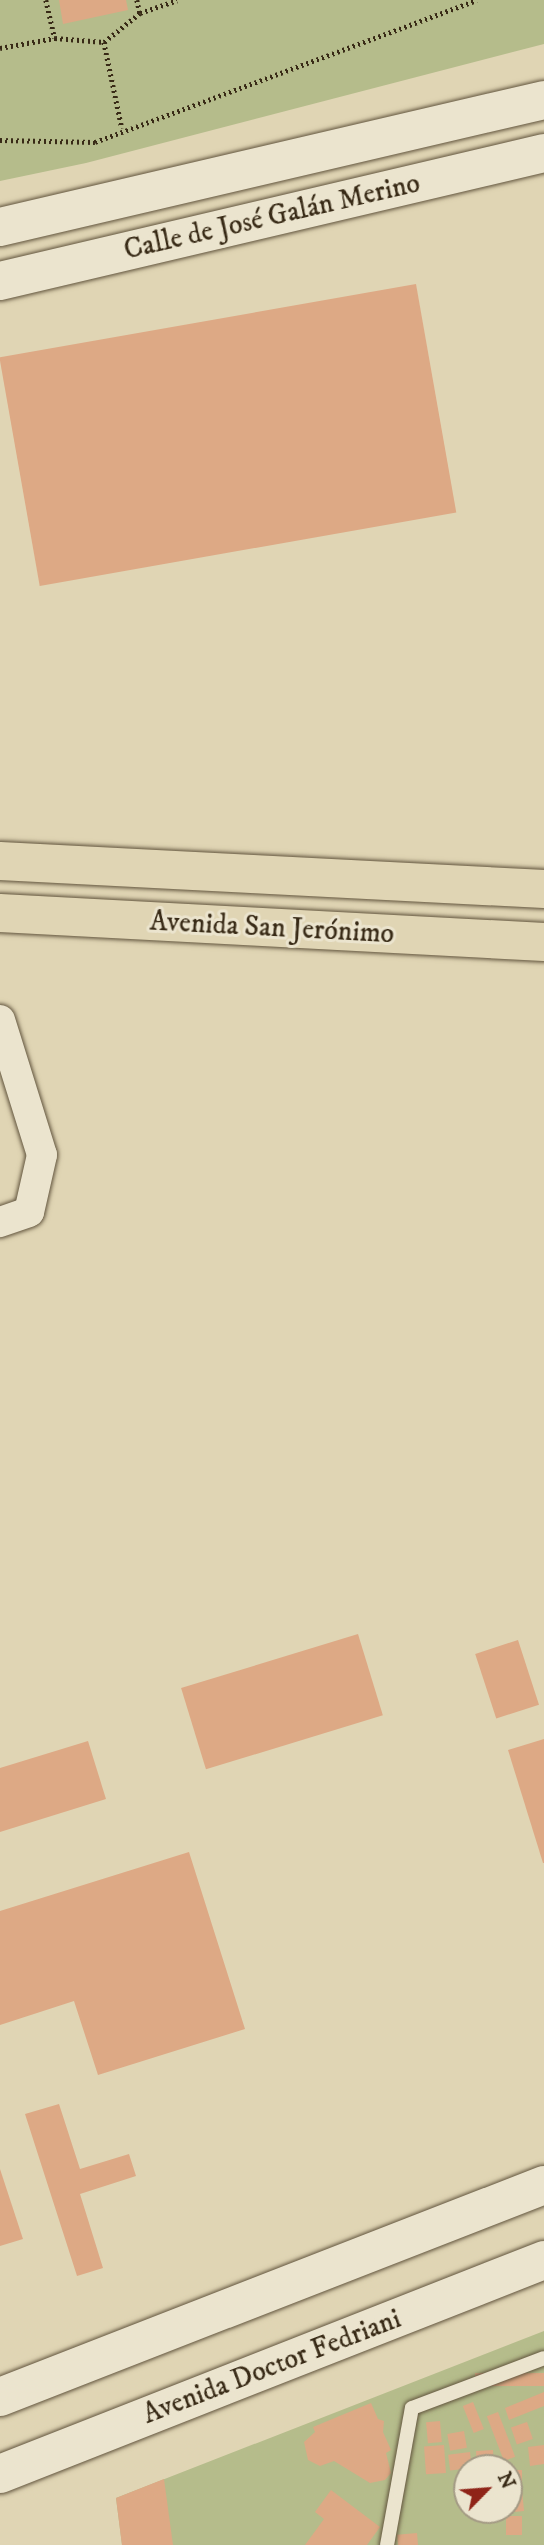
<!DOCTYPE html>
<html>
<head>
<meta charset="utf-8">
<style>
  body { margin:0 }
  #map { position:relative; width:544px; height:2545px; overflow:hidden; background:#e0d5b4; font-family:"IM FELL DW Pica",serif }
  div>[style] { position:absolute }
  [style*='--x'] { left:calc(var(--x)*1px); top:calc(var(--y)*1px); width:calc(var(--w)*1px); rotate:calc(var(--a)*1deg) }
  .green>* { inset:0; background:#b5bc8b }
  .building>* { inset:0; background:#dda985; transform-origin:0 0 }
  .path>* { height:4.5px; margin-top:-2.25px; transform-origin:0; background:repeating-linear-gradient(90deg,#382a16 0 2px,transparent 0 5.5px) }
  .roads { filter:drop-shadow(0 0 2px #62553e) drop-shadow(0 0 2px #62553e) }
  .service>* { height:14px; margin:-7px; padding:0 7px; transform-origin:7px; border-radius:7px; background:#ebe4ce }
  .minor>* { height:30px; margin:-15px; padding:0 15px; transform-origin:15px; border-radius:15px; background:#ebe4ce }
  .secondary>* { height:38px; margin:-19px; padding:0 19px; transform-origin:19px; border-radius:19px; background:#ebe4ce }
  .primary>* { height:38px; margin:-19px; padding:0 19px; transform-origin:19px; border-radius:19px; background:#e0d5b4 }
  span { translate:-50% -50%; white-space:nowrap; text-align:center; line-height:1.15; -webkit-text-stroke:6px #ebe4ce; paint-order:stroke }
  .street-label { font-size:28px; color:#382a16 }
  .north { position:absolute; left:453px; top:2454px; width:70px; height:70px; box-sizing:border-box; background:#ebe4ce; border:2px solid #a39a84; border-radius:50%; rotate:65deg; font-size:19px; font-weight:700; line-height:28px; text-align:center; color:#382a16 }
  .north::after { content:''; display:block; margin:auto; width:24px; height:32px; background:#8f2418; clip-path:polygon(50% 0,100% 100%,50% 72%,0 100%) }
</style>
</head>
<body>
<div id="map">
  <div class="green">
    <div style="clip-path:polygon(0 0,544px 0,544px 44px,86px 163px,0 181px)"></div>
    <div style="clip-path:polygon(evenodd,544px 2331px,544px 2545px,122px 2545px,116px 2498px,544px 2331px,467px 2468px,509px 2468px,509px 2510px,467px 2510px,467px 2468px)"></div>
  </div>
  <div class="building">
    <div style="clip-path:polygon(59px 0,126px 0,128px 10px,63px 24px)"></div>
    <div style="left:416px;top:284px;width:232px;height:423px;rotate:80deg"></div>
    <div style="left:358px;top:1634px;width:85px;height:185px;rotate:73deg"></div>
    <div style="left:518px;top:1640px;width:68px;height:45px;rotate:72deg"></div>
    <div style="clip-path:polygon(544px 1739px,544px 1863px,543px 1863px,508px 1750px)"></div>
    <div style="clip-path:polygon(88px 1741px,106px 1799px,0 1832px,0 1768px)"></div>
    <div style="clip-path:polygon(189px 1852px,245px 2029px,98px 2075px,74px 2001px,0 2025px,0 1911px)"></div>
    <div style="clip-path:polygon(59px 2104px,80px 2169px,129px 2154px,136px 2176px,80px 2194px,103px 2268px,77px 2276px,25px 2114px)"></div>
    <div style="clip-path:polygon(0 2169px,23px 2239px,0 2246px)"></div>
    <div style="left:544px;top:2373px;width:13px;height:69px;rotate:90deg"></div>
    <div style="clip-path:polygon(544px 2392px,544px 2406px,509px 2420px,505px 2408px)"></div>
    <div style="left:473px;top:2402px;width:29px;height:11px;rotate:68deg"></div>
    <div style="clip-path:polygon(371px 2403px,378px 2419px,384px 2421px,383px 2432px,391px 2450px,386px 2453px,391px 2473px,385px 2480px,370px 2483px,334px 2461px,320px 2466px,308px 2460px,304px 2442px,315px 2432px,313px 2427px)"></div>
    <div style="left:498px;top:2412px;width:48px;height:12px;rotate:69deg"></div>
    <div style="left:440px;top:2421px;width:21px;height:14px;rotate:85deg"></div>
    <div style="left:527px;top:2422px;width:18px;height:17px;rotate:71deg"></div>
    <div style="left:464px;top:2431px;width:17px;height:17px;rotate:80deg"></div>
    <div style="left:444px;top:2445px;width:28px;height:20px;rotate:86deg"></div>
    <div style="clip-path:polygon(544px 2445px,544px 2464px,530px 2466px,528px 2447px)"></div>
    <div style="left:493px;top:2450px;width:18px;height:17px;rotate:87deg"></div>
    <div style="left:470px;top:2452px;width:16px;height:22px;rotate:83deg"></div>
    <div style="left:509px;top:2470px;width:13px;height:17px"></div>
    <div style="clip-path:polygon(164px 2479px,173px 2545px,122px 2545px,116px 2498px)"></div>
    <div style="clip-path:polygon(467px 2485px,467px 2507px,461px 2507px,460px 2486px)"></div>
    <div style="clip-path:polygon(331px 2490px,380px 2527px,367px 2545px,305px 2545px,324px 2519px,315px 2512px)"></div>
    <div style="left:522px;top:2491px;width:20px;height:13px;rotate:84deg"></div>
    <div style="left:506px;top:2516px;width:16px;height:19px"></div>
    <div style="left:417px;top:2533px;width:12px;height:20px;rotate:85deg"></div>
  </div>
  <div class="path">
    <div style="--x:46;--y:0;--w:39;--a:77"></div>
    <div style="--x:137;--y:0;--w:13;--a:77"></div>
    <div style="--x:104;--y:42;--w:88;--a:78.2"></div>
    <div style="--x:0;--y:48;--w:56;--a:-10.3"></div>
    <div style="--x:55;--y:38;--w:49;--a:4.7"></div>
    <div style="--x:104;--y:42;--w:46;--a:-38.9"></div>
    <div style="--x:140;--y:13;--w:39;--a:-19"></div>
    <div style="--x:0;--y:140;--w:95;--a:1.2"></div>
    <div style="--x:95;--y:142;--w:407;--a:-20.4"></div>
  </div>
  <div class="roads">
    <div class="service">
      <div style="--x:387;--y:2545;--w:139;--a:-79.7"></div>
      <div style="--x:412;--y:2408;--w:141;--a:-20.7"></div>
    </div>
    <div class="minor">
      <div style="--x:0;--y:1020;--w:141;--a:72.7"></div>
      <div style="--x:42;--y:1155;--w:58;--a:102.8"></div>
      <div style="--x:29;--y:1212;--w:31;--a:161"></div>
    </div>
    <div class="secondary">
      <div style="--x:0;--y:227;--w:559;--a:-13.14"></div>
      <div style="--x:0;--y:281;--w:559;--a:-13.24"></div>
      <div style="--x:0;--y:2397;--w:584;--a:-21.29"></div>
      <div style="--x:0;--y:2474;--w:585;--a:-21.47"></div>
    </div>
    <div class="primary">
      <div style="--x:0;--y:861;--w:545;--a:2.95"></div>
      <div style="--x:0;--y:913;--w:545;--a:3.05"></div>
    </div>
  </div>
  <div class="street-label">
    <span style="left:272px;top:217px;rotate:-13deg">Calle de José Galán Merino</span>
    <span style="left:272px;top:928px;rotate:3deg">Avenida San Jerónimo</span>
    <span style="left:272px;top:2367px;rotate:-21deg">Avenida Doctor Fedriani</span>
  </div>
  <div class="north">N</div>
</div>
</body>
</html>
